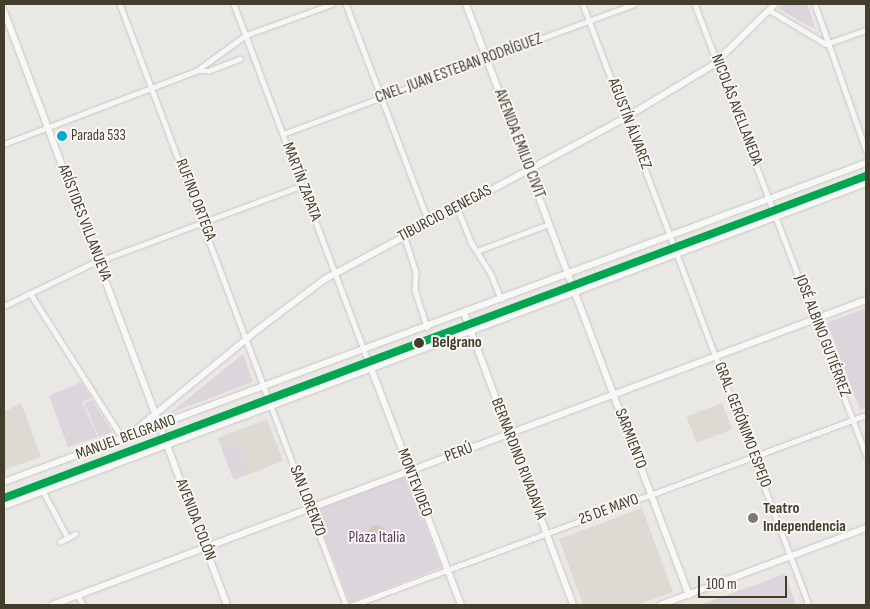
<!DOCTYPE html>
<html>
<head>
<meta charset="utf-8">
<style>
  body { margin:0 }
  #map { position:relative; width:870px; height:609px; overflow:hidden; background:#eae8e5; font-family:"Sofia Sans Condensed",sans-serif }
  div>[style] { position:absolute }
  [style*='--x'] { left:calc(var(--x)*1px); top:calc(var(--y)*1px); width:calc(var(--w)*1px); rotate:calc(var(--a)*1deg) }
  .built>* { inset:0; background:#dddad4; transform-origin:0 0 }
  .green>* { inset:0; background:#ddd5dc; transform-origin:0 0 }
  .water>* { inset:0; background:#d3c9b5 }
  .round { border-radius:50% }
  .roads { filter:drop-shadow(0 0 1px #c8c6c3) drop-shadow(0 0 1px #c8c6c3) }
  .street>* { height:4.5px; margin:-2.25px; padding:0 2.25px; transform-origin:2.25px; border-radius:2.25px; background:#f6f6f5 }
  .secondary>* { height:6px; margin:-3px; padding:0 3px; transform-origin:3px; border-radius:3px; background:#f8f8f7 }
  .rail-1>* { height:8px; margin:-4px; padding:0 4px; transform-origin:4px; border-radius:4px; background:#00a651 }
  .dots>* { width:14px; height:14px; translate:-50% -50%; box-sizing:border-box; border:2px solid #f8f7f4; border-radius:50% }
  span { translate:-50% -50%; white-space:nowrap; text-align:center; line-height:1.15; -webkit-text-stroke:4px #f8f7f4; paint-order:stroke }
  .bus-label { font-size:15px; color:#433e2c }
  .left { translate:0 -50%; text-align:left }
  .street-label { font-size:16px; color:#433e2c }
  .stop-label { font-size:16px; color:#433e2c; font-weight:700 }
  .poi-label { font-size:16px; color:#433e2c; font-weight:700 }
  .park-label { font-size:16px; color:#5d3a5e }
  .frame { position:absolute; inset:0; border:5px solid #433e2c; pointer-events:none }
  .scale { position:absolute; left:698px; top:576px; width:89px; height:22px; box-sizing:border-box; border:2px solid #433e2c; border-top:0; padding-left:6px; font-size:15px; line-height:18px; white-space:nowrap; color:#433e2c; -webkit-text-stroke:4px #f8f7f4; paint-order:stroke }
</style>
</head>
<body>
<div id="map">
  <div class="built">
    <div style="clip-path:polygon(21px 403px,41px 457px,4px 470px,4px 412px)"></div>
    <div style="left:722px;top:403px;width:28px;height:38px;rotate:69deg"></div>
    <div style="left:267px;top:419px;width:45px;height:53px;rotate:69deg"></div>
    <div style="clip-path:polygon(642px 508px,673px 592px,637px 605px,583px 605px,559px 539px)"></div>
  </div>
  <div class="green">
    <div style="clip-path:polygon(784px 4px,807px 4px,816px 30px,779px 9px)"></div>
    <div style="clip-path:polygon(866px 308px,866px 407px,860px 410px,827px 323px)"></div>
    <div style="clip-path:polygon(243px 354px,253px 382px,170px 413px)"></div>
    <div style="clip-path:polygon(81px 382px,91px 398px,82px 402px,98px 437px,68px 447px,49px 396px)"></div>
    <div style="clip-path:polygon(92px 400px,112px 432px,99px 437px,84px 403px)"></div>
    <div style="left:238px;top:444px;width:29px;height:17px;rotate:68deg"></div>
    <div style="left:406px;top:475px;width:99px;height:98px;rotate:69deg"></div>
    <div style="clip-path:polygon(785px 574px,796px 605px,700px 605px,713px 600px)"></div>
  </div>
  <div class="water">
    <div class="round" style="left:368px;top:525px;width:18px;height:18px"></div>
  </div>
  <div class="roads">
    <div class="street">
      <div style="--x:120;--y:4;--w:642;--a:69.39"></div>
      <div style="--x:234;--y:4;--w:380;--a:69.4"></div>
      <div style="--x:346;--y:4;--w:233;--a:69.2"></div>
      <div style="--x:583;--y:4;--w:642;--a:69.39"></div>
      <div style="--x:695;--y:4;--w:482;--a:69.2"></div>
      <div style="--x:815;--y:4;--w:155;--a:70.7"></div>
      <div style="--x:769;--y:10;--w:66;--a:30.8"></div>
      <div style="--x:826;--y:44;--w:42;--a:-19.3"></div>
      <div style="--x:196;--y:71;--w:12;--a:0"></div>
      <div style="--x:208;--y:71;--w:34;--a:-21"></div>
      <div style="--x:283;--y:134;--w:374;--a:-20.3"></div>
      <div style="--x:4;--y:144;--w:205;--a:-20.8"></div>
      <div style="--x:196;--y:71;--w:62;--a:-35.8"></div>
      <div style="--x:246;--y:35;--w:91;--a:-19.8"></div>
      <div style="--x:457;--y:207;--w:38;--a:68"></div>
      <div style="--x:471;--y:242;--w:38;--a:58"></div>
      <div style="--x:491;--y:274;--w:27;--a:68"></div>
      <div style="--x:404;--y:235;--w:39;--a:72"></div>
      <div style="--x:416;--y:272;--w:18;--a:93"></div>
      <div style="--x:415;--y:290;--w:39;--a:72"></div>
      <div style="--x:477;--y:251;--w:77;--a:-20.6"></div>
      <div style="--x:30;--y:293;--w:173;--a:57.5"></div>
      <div style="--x:4;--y:306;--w:97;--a:-25.8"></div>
      <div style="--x:91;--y:264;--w:226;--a:-20.4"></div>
      <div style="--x:43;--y:491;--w:53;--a:62"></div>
      <div style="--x:60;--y:542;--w:17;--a:-28"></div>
      <div style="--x:78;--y:595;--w:11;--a:63"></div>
      <div style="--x:353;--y:605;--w:547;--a:-20.32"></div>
    </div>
    <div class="secondary">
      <div style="--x:466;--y:4;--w:632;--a:69.33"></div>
      <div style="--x:4;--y:11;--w:634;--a:69.42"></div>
      <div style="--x:464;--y:313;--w:312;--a:69.5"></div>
      <div style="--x:368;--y:360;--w:262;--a:69.2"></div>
      <div style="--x:132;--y:433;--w:167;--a:-39.4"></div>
      <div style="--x:261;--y:327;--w:80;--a:-36.9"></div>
      <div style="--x:325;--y:279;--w:335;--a:-28.2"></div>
      <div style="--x:620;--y:121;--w:109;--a:-31.1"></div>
      <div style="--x:713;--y:65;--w:87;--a:-44.5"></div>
      <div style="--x:4;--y:482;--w:919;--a:-20.31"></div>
      <div style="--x:4;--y:506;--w:921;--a:-20.54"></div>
      <div style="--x:52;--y:605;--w:869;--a:-20.54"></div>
      <div style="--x:660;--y:605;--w:220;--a:-20.5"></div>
    </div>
  </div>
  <div class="rail-1">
    <div style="--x:4;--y:498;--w:920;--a:-20.48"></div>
  </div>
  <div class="dots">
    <div style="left:62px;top:136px;background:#00a9ce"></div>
    <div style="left:419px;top:343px;background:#433e2c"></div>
    <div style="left:753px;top:518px;background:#7d7a6d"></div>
  </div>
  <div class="bus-label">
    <span class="left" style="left:71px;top:136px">Parada 533</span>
  </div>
  <div class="street-label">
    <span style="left:459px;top:69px;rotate:-20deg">CNEL. JUAN ESTEBAN RODRÍGUEZ</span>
    <span style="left:736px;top:110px;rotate:69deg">NICOLÁS AVELLANEDA</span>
    <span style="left:629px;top:124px;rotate:69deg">AGUSTÍN ÁLVAREZ</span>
    <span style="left:519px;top:144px;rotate:69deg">AVENIDA EMILIO CIVIT</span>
    <span style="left:301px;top:182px;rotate:69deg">MARTÍN ZAPATA</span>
    <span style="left:195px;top:200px;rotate:69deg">RUFINO ORTEGA</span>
    <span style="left:445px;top:214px;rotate:-28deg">TIBURCIO BENEGAS</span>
    <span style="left:84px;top:223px;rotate:69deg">ARÍSTIDES VILLANUEVA</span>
    <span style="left:822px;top:336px;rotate:69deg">JOSÉ ALBINO GUTIÉRREZ</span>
    <span style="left:742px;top:425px;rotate:69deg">GRAL. GERÓNIMO ESPEJO</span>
    <span style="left:126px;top:438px;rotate:-20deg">MANUEL BELGRANO</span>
    <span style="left:630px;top:439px;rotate:69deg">SARMIENTO</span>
    <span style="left:459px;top:453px;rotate:-21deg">PERÚ</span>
    <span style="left:518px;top:459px;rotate:69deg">BERNARDINO RIVADAVIA</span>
    <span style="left:414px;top:483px;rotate:69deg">MONTEVIDEO</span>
    <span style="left:307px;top:501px;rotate:69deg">SAN LORENZO</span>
    <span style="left:609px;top:510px;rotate:-20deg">25 DE MAYO</span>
    <span style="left:195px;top:520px;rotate:69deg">AVENIDA COLÓN</span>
  </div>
  <div class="stop-label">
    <span class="left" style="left:432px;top:343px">Belgrano</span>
  </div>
  <div class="poi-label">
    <span class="left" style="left:763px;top:518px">Teatro<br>Independencia</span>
  </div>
  <div class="park-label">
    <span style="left:377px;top:538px">Plaza Italia</span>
  </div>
  <div class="frame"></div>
  <div class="scale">100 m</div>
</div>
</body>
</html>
